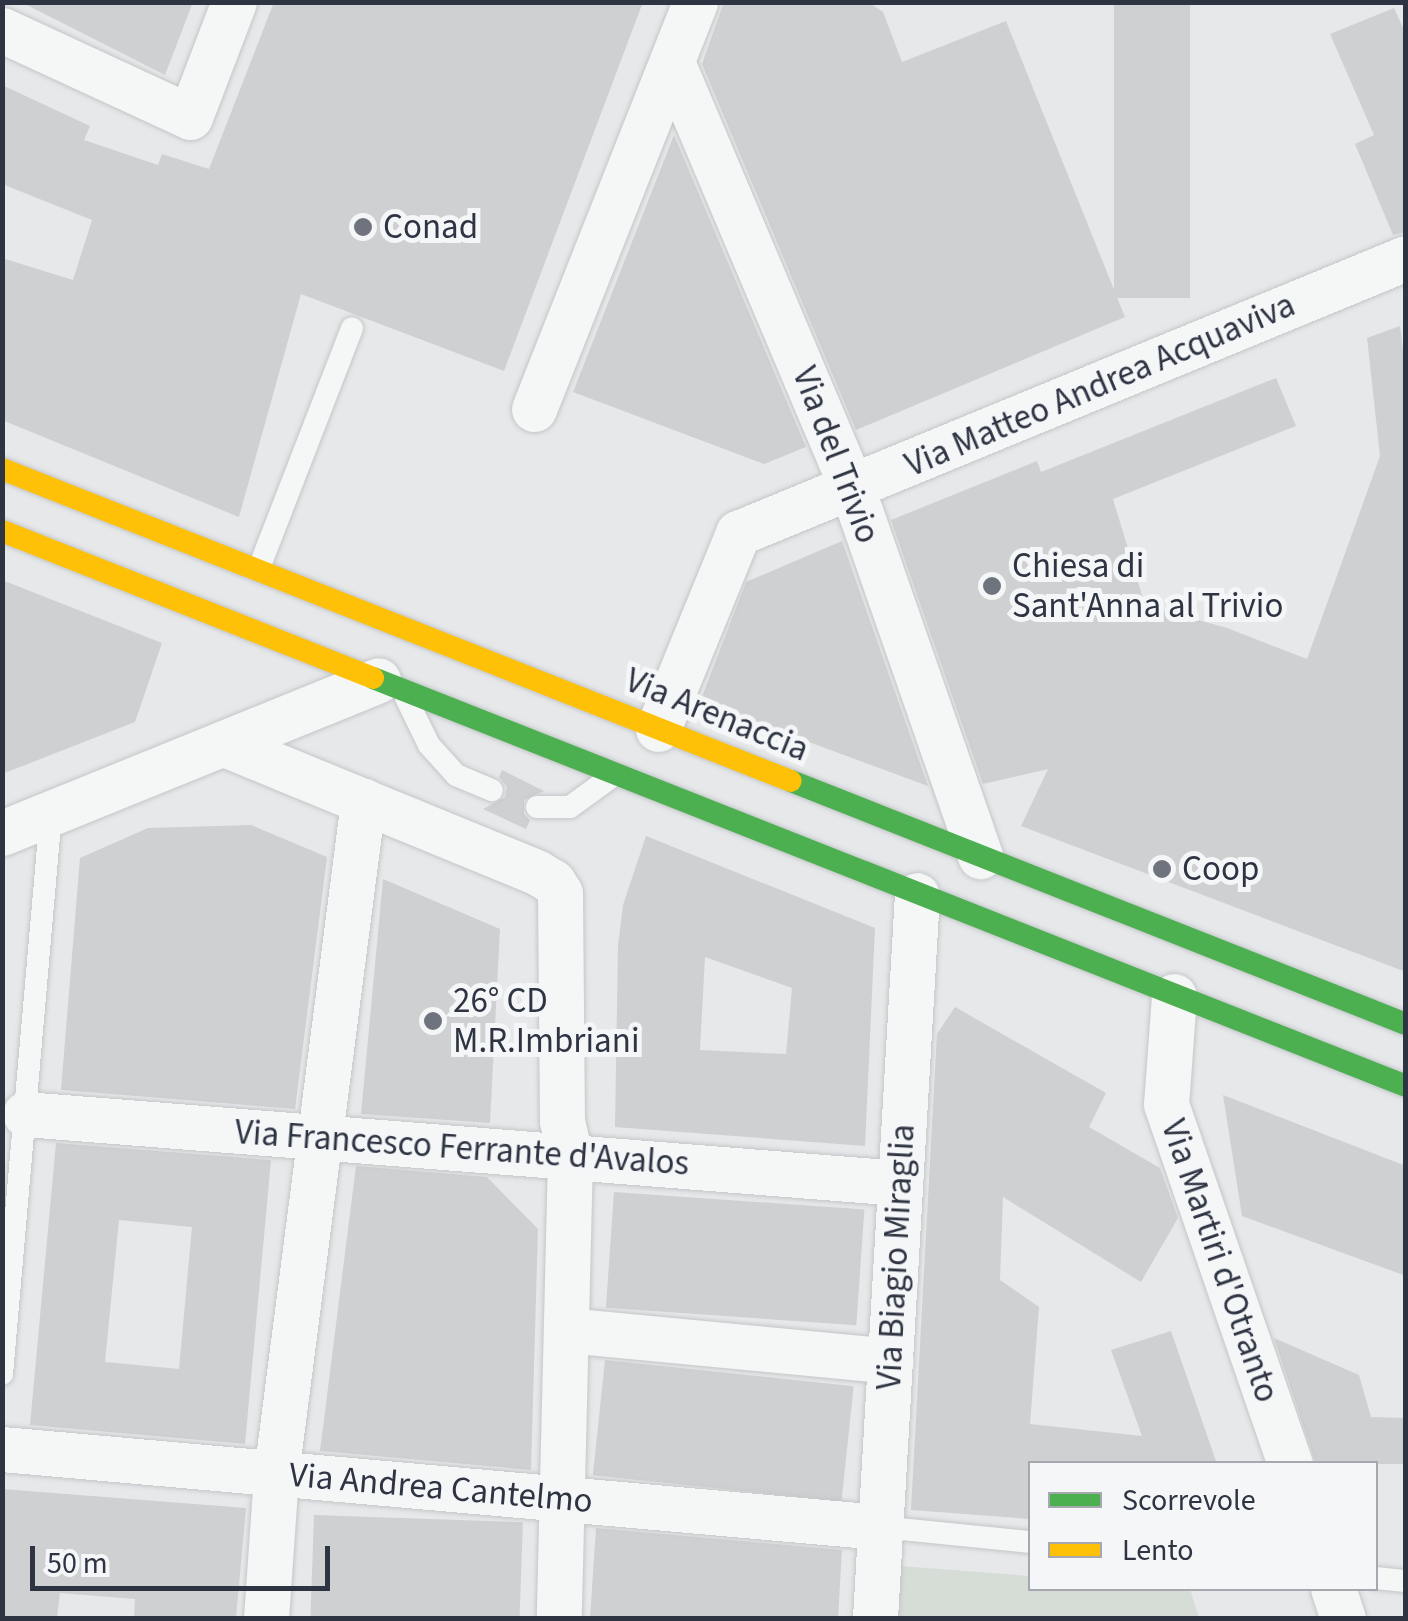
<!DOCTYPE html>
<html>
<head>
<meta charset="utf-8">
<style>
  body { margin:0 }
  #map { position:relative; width:1408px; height:1621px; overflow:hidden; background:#e6e8ea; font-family:"Source Sans 3",sans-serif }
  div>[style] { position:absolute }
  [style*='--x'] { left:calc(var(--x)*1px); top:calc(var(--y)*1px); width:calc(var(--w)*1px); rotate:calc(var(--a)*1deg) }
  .green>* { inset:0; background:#d6ddd7 }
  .building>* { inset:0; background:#ced0d2; transform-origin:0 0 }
  .roads { filter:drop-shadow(0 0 2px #c4c6c8) drop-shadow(0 0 2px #c4c6c8) }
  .lane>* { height:22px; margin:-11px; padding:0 11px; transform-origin:11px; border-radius:11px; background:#f5f6f6 }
  .street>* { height:45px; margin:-22.5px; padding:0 22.5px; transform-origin:22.5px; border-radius:22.5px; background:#f5f6f6 }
  .fast>* { height:22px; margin:-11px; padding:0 11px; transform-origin:11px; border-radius:11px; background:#4caf50 }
  .slow>* { height:22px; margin:-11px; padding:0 11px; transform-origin:11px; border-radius:11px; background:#ffc107 }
  .dots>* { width:28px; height:28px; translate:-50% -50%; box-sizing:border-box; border:5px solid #f4f6f8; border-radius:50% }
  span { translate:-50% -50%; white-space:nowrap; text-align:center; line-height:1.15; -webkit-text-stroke:10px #f4f6f8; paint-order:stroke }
  .poi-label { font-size:35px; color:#2e3442 }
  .left { translate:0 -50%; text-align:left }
  .street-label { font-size:35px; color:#2e3442 }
  .frame { position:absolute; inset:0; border:5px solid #2e3442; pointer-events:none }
  .legend { position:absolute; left:1028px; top:1461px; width:350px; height:130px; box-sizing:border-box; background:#f4f6f8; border:2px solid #a5a8af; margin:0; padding:12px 18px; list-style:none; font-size:30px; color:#2e3442 }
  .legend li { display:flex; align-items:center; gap:20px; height:50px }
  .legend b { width:50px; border:2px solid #a5a8af }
  .scale { position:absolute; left:30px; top:1546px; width:300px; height:45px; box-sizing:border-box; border:5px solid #2e3442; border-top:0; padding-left:12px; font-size:30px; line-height:35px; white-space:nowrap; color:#2e3442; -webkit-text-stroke:8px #f4f6f8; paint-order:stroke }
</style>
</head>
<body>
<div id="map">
  <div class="green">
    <div style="clip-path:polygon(900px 1566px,1030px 1576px,1030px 1588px,1190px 1589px,1199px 1618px,897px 1618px)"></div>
  </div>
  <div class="building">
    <div style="clip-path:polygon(21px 2px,193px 2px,165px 75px)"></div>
    <div style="clip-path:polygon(274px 2px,643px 2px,504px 371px,301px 294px,239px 517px,2px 420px,2px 258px,73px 280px,92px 220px,2px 184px,2px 85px,90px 126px,84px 140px,158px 165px,162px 154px,209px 169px)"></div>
    <div style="clip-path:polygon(724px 2px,868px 2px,883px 12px,902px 62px,1006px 21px,1125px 317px,856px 430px,702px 64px)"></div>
    <div style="left:1114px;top:2px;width:76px;height:296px"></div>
    <div style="clip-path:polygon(1394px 8px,1406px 34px,1406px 232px,1393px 235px,1355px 144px,1374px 135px,1330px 34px)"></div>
    <div style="clip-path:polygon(674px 135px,806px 447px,764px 464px,573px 392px)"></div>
    <div style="clip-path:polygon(1400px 326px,1406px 375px,1406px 972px,1021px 826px,1048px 769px,983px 784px,891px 520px,1037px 461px,1041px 472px,1276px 378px,1296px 426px,1113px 499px,1145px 605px,1227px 628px,1307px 659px,1380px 456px,1367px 338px)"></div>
    <div style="clip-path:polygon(842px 541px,928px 786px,700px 702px,746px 582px)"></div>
    <div style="clip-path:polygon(2px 580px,162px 643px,135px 722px,2px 774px)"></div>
    <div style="clip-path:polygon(502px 770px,544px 791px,524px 800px,524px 814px,530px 820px,526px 829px,483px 809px,505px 797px,507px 787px,499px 777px)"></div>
    <div style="clip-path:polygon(251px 825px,327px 857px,295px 1109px,61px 1090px,80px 858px,148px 828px)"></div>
    <div style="clip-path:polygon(evenodd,646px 836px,875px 928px,865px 1146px,615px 1127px,618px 946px,623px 905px,646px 836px,705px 957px,792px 988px,786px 1054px,700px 1050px,705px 957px)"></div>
    <div style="clip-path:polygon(383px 879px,500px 929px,490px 1123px,361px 1114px)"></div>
    <div style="clip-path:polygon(955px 1007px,1106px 1093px,1089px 1127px,1160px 1168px,1178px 1218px,1141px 1282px,1003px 1197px,1000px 1280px,1039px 1307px,1030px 1424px,1142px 1436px,1111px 1350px,1171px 1331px,1217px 1464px,1030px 1464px,1030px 1519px,911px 1510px,937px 1034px)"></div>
    <div style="clip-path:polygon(1223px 1095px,1406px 1166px,1406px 1276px,1242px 1216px)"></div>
    <div style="clip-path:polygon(evenodd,56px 1143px,271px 1160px,245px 1444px,30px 1425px,56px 1143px,119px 1220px,192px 1227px,179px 1369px,105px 1362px,119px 1220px)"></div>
    <div style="clip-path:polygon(356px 1166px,487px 1177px,538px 1229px,531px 1470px,320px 1451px)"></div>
    <div style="left:614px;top:1192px;width:251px;height:116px;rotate:4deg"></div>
    <div style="clip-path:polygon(1274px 1338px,1359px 1375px,1371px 1417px,1406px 1418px,1406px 1464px,1316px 1464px)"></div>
    <div style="left:605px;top:1360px;width:250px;height:116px;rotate:6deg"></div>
    <div style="clip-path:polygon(2px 1489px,246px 1508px,236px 1618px,134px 1618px,135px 1599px,60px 1593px,57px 1618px,2px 1618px)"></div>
    <div style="left:314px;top:1515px;width:209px;height:103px;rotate:2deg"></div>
    <div style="clip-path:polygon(596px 1528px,842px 1550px,838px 1618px,590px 1618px)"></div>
  </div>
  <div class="roads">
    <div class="lane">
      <div style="--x:259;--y:568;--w:257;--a:-68.8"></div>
      <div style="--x:406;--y:698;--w:52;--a:63.9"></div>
      <div style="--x:429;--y:745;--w:40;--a:48"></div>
      <div style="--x:456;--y:775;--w:39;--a:23"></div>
      <div style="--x:537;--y:807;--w:33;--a:0"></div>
      <div style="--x:570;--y:807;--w:54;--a:-36"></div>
      <div style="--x:2;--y:1374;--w:563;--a:-85.01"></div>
      <div style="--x:880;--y:1527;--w:151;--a:5.7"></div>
      <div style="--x:1376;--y:1578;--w:30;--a:6"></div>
    </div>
    <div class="street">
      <div style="--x:2;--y:30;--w:207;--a:24.8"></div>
      <div style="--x:190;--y:117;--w:123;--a:-69.1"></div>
      <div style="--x:672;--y:62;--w:462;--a:67.1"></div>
      <div style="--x:852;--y:488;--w:390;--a:70.8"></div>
      <div style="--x:534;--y:409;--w:438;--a:-68.4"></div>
      <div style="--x:658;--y:729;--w:212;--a:-67.8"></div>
      <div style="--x:738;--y:533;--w:722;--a:-22.38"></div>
      <div style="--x:224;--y:744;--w:339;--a:22.3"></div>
      <div style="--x:538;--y:873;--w:17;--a:31"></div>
      <div style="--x:553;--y:882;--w:13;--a:58"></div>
      <div style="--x:560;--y:893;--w:228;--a:89.5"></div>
      <div style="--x:562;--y:1121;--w:37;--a:77"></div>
      <div style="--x:570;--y:1157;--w:461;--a:91.4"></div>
      <div style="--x:2;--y:833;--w:406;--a:-22.1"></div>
      <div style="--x:1174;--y:996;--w:108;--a:94.2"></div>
      <div style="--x:1166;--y:1104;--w:381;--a:71"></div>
      <div style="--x:25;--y:1114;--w:878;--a:4.51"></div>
      <div style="--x:566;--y:1330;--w:326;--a:5.4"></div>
      <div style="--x:2;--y:1449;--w:881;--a:5.08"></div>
      <div style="--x:1333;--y:1588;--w:32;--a:72"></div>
      <div style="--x:266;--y:1618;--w:144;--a:-86"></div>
      <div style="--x:276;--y:1474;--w:679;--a:-82.63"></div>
      <div style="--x:875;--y:1618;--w:724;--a:-86.68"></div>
    </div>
    <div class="fast">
      <div style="--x:373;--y:678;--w:1111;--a:21.55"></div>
      <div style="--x:791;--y:781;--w:661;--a:21.56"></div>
    </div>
    <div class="slow">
      <div style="--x:2;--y:469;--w:848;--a:21.58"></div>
      <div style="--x:2;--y:531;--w:399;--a:21.6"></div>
    </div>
  </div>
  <div class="dots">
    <div style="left:363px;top:227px;background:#6e737d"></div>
    <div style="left:992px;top:586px;background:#6e737d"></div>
    <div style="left:1162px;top:869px;background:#6e737d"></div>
    <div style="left:433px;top:1021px;background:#6e737d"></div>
  </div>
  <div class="poi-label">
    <span class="left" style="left:383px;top:227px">Conad</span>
    <span class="left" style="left:1012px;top:586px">Chiesa di<br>Sant'Anna al Trivio</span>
    <span class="left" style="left:1182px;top:869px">Coop</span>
    <span class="left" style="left:453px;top:1021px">26° CD<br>M.R.Imbriani</span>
  </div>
  <div class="street-label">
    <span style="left:1100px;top:385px;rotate:-23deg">Via Matteo Andrea Acquaviva</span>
    <span style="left:836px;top:455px;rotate:69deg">Via del Trivio</span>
    <span style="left:717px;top:715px;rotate:22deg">Via Arenaccia</span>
    <span style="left:462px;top:1148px;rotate:4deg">Via Francesco Ferrante d'Avalos</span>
    <span style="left:896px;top:1257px;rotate:-87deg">Via Biagio Miraglia</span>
    <span style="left:1220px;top:1261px;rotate:71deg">Via Martiri d'Otranto</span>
    <span style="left:441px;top:1488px;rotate:5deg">Via Andrea Cantelmo</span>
  </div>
  <div class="frame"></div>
  <ul class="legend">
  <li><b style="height:12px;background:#4caf50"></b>Scorrevole</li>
  <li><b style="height:12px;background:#ffc107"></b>Lento</li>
  </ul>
  <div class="scale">50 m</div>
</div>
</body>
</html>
